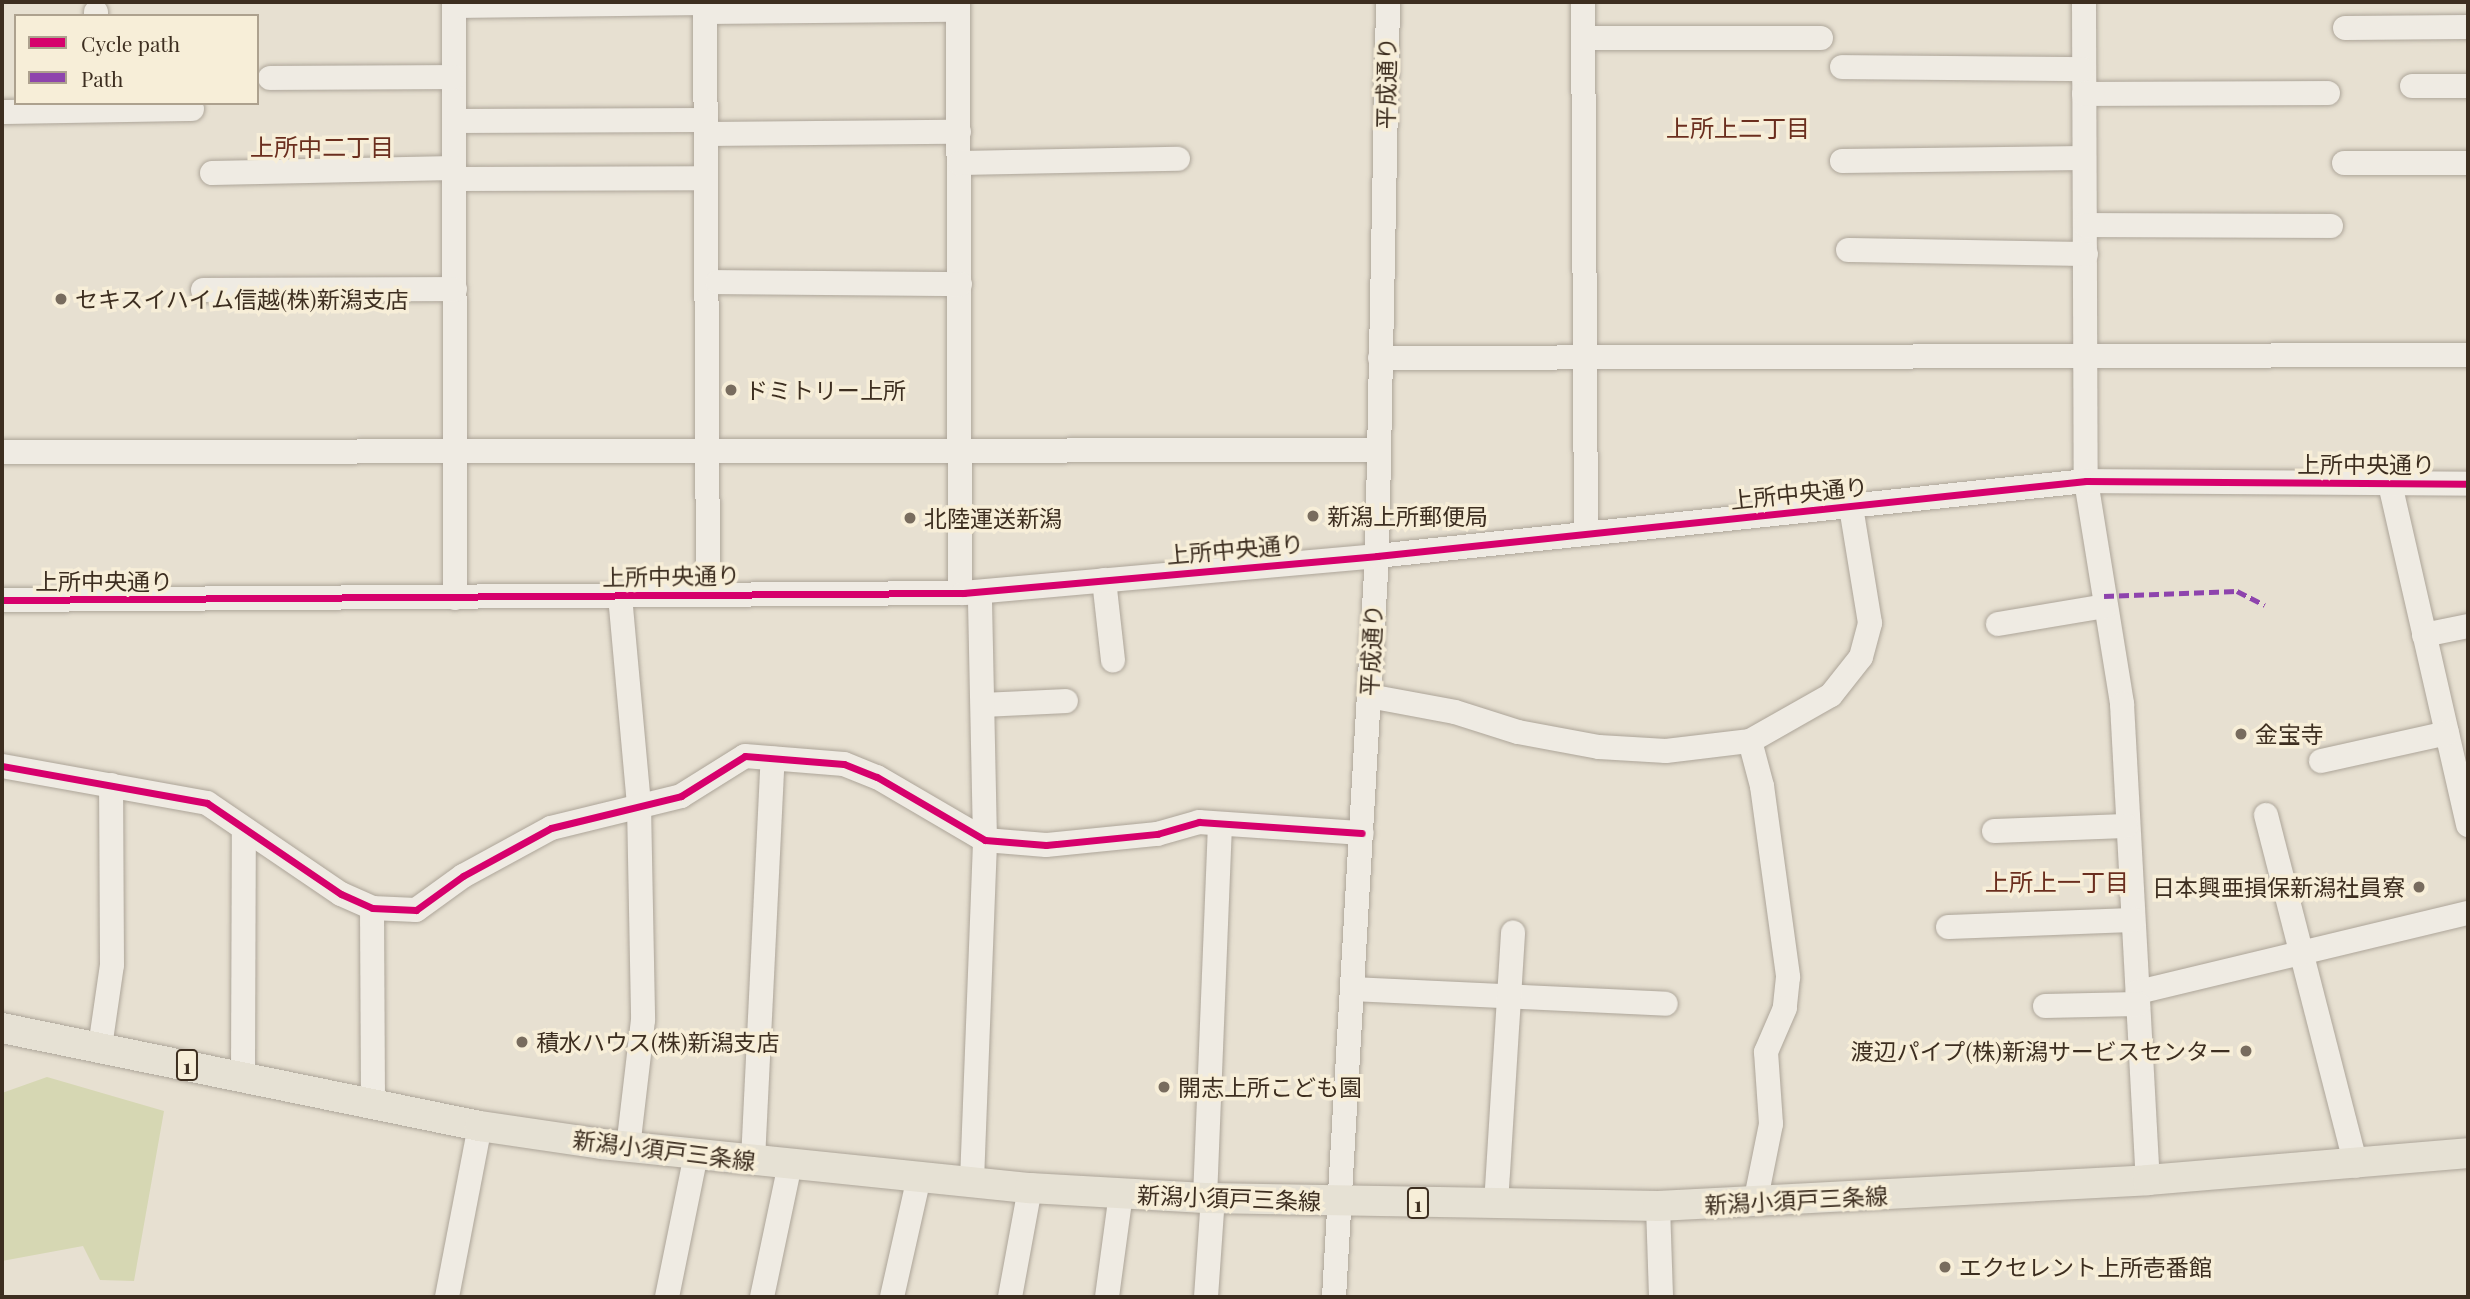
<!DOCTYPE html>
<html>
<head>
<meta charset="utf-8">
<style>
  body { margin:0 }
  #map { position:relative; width:2470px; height:1299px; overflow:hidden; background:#e7e0d1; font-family:"Playfair Display","Noto Sans JP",serif }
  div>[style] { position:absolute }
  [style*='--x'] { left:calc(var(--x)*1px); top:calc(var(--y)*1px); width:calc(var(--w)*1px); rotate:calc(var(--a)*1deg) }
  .green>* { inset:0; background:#d6d7b3 }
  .roads { filter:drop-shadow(0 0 2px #ada599) drop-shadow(0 0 2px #ada599) }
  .minor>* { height:24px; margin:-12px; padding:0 12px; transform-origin:12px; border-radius:12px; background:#efebe3 }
  .major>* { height:30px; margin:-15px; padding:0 15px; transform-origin:15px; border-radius:15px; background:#e6e1d4 }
  .quiet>* { height:5px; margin-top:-2.5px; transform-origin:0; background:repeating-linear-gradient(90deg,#8e44ad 0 10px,transparent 0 15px) }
  .cycleway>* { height:7px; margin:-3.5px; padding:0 3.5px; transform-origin:3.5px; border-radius:3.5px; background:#d6006c }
  .dots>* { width:19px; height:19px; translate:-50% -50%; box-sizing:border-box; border:4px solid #f7eed8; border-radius:50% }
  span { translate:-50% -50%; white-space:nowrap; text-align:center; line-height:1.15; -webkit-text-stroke:7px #f7eed8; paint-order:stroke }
  .shield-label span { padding:2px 5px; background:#f7eed8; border:2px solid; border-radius:5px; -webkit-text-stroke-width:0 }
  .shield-label { font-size:21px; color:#3d2e20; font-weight:700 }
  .street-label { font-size:23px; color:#3d2e20 }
  .poi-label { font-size:23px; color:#3d2e20 }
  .left { translate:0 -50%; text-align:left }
  .right { translate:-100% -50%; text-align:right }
  .neighbourhood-label { font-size:24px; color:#6b2e1e }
  .frame { position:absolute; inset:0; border:4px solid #3d2e20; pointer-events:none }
  .legend { position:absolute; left:14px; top:14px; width:245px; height:91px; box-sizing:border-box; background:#f7eed8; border:2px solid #ada18e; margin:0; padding:9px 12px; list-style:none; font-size:21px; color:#3d2e20 }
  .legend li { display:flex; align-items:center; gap:14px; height:35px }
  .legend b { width:35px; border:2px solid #ada18e }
</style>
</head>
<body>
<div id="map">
  <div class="green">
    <div style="clip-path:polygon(47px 1077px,164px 1111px,134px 1281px,100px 1280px,83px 1246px,2px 1261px,2px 1093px)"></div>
  </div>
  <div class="roads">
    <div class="minor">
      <div style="--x:454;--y:2;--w:596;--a:89.9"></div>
      <div style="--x:705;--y:2;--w:592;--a:89.71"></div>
      <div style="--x:958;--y:2;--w:591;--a:89.81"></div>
      <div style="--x:1583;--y:2;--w:532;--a:89.68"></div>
      <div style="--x:2084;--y:2;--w:479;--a:89.8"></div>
      <div style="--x:2086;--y:481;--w:226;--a:80.8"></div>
      <div style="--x:2122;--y:704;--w:477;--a:86.9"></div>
      <div style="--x:454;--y:6;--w:251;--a:-0.7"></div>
      <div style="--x:96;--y:12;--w:4;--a:90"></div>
      <div style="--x:705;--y:12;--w:253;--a:-0.5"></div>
      <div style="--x:2345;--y:28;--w:123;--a:-0.5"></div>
      <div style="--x:1583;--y:38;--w:238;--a:0"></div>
      <div style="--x:1842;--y:67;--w:241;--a:0.5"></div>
      <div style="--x:270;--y:78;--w:184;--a:-0.3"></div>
      <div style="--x:2412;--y:86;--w:56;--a:0"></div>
      <div style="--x:2084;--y:94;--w:244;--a:-0.2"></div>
      <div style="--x:2;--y:112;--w:190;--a:-0.9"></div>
      <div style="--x:454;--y:121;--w:251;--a:-0.2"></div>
      <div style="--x:706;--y:134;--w:253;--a:-0.5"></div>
      <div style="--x:1842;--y:161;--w:242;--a:-0.7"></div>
      <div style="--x:960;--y:163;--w:218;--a:-1.1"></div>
      <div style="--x:2344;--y:163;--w:124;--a:0"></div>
      <div style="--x:212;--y:173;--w:242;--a:-1.2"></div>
      <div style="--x:455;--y:179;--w:250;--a:-0.2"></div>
      <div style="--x:2085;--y:225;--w:246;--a:0.2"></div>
      <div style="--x:1848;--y:250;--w:238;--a:1"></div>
      <div style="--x:718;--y:282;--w:242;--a:0.5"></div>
      <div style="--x:203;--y:290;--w:252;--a:-0.2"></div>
      <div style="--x:1380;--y:358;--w:1088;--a:-0.16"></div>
      <div style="--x:2;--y:452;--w:1376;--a:-0.08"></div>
      <div style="--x:2390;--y:484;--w:350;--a:77.1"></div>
      <div style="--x:1104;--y:580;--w:81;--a:83.6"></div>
      <div style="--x:620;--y:596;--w:210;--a:84.8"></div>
      <div style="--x:639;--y:805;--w:215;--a:88.9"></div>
      <div style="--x:643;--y:1020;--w:128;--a:96.7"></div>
      <div style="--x:2;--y:600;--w:962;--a:-0.42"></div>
      <div style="--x:964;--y:593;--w:415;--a:-5.1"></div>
      <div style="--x:1377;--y:556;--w:713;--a:-6.04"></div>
      <div style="--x:2086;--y:481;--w:382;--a:0.4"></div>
      <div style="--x:1998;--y:624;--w:109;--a:-9.5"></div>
      <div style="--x:2424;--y:635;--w:45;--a:-11.6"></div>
      <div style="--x:1369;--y:696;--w:87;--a:10.5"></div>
      <div style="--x:1455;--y:712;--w:66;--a:17.6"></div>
      <div style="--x:1518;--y:732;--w:82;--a:10.5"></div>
      <div style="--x:1599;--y:747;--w:67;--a:3.4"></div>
      <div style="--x:1666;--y:751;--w:85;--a:-6.8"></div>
      <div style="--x:1750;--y:741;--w:93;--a:-29.6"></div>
      <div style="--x:1831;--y:695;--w:48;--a:-51.7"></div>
      <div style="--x:1861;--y:657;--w:35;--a:-75"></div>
      <div style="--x:1870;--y:623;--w:118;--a:-99.3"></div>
      <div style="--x:984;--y:705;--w:82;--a:-2.8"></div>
      <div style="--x:1750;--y:741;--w:47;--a:75.1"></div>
      <div style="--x:1762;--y:786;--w:193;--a:82.2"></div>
      <div style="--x:1788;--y:977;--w:31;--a:96"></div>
      <div style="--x:1785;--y:1008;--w:48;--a:113.4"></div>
      <div style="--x:1766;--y:1052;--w:72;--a:86"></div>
      <div style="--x:1771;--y:1124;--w:81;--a:101.4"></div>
      <div style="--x:2321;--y:761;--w:129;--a:-12.5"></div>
      <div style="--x:2;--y:766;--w:208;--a:10.2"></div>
      <div style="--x:207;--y:803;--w:162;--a:34.2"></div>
      <div style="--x:341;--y:894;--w:34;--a:24"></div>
      <div style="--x:372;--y:908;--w:44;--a:2.6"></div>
      <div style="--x:416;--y:910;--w:58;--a:-35.9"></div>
      <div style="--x:463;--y:876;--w:100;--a:-28.6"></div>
      <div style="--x:551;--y:828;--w:134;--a:-13.8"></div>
      <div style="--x:681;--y:796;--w:75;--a:-32"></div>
      <div style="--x:745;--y:756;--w:99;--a:4.6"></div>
      <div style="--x:844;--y:764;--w:35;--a:22"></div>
      <div style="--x:877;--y:777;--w:125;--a:30.3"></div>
      <div style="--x:985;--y:840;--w:61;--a:4.7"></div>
      <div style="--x:1046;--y:845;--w:112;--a:-5.7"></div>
      <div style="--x:1157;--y:834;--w:44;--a:-15.9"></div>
      <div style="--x:1199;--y:822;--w:163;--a:3.9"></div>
      <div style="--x:2266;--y:815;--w:362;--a:75.6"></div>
      <div style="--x:1994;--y:831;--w:132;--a:-2.2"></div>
      <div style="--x:372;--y:908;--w:196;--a:89.7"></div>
      <div style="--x:1948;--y:927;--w:185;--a:-2.2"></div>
      <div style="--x:1353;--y:989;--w:313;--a:2.7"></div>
      <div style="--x:2138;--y:992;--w:339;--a:-13.5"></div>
      <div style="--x:2045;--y:1006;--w:93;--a:-1.2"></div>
      <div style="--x:100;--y:1047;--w:83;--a:-81.7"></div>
      <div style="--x:112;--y:965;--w:180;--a:-90.3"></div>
      <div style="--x:243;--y:1077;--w:247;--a:-89.8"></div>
      <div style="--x:753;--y:1160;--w:402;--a:-87.2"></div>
      <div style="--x:972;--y:1181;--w:341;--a:-87.8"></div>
      <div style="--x:985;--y:840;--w:248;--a:-91.2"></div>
      <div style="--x:1205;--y:1198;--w:372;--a:-87.7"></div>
      <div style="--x:1496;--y:1204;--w:272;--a:-86.4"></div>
      <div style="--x:1658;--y:1206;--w:91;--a:88.1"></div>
      <div style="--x:447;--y:1297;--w:174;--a:-79.1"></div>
      <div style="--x:667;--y:1297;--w:145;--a:-78.5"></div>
      <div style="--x:762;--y:1297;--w:136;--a:-78.1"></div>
      <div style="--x:892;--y:1297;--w:123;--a:-77.3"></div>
      <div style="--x:1010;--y:1297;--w:111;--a:-79.6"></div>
      <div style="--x:1107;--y:1297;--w:105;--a:-82.3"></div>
      <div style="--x:1206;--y:1297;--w:99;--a:-86"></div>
      <div style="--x:1334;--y:1297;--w:742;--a:-86.68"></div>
      <div style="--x:1377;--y:556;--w:554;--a:-88.86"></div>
    </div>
    <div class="major">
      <div style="--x:2;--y:1028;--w:488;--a:11.6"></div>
      <div style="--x:480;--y:1126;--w:123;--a:8.4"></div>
      <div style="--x:602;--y:1144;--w:430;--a:5.9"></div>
      <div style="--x:1030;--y:1188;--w:175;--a:3.3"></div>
      <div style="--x:1205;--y:1198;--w:453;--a:1"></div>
      <div style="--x:1658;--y:1206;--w:491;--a:-3"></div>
      <div style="--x:2148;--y:1180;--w:321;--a:-4.8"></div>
    </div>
  </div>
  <div class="quiet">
    <div style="--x:2104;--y:596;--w:133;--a:-2.2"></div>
    <div style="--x:2237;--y:591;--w:31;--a:27"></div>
  </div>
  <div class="cycleway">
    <div style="--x:2;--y:600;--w:962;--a:-0.42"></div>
    <div style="--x:964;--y:593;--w:415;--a:-5.1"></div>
    <div style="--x:1377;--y:556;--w:713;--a:-6.04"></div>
    <div style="--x:2086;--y:481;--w:382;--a:0.4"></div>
    <div style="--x:2;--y:766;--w:208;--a:10.2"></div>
    <div style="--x:207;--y:803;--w:162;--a:34.2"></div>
    <div style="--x:341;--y:894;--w:34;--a:24"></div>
    <div style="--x:372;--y:908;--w:44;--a:2.6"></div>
    <div style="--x:416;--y:910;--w:58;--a:-35.9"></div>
    <div style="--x:463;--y:876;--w:100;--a:-28.6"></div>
    <div style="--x:551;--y:828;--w:134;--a:-13.8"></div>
    <div style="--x:681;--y:796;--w:75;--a:-32"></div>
    <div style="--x:745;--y:756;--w:99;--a:4.6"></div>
    <div style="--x:844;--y:764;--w:35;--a:22"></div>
    <div style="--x:877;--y:777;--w:125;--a:30.3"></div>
    <div style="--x:985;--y:840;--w:61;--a:4.7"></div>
    <div style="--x:1046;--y:845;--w:112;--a:-5.7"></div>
    <div style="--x:1157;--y:834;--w:44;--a:-15.9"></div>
    <div style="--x:1199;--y:822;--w:163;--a:3.9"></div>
  </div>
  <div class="dots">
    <div style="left:61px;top:299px;background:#786c5e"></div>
    <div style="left:731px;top:390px;background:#786c5e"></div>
    <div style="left:1313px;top:516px;background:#786c5e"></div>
    <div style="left:910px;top:518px;background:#786c5e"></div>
    <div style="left:2241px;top:734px;background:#786c5e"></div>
    <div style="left:2419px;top:887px;background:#786c5e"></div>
    <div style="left:522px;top:1042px;background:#786c5e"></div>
    <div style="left:2246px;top:1051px;background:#786c5e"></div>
    <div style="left:1164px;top:1087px;background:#786c5e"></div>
    <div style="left:1945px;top:1267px;background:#786c5e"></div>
  </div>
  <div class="shield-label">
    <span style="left:187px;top:1065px">1</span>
    <span style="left:1418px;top:1203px">1</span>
  </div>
  <div class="street-label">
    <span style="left:1386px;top:83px;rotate:-89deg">平成通り</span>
    <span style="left:2366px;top:464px">上所中央通り</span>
    <span style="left:1799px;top:493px;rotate:-6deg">上所中央通り</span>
    <span style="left:1235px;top:549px;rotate:-5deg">上所中央通り</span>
    <span style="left:671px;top:576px;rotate:-1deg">上所中央通り</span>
    <span style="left:104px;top:581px">上所中央通り</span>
    <span style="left:1371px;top:650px;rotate:-87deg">平成通り</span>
    <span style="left:664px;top:1150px;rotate:7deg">新潟小須戸三条線</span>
    <span style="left:1229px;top:1198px;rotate:2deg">新潟小須戸三条線</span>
    <span style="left:1796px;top:1200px;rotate:-3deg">新潟小須戸三条線</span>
  </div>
  <div class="poi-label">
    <span class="left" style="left:75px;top:299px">セキスイハイム信越(株)新潟支店</span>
    <span class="left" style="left:745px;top:390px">ドミトリー上所</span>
    <span class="left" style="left:1327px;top:516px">新潟上所郵便局</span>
    <span class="left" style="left:924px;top:518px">北陸運送新潟</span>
    <span class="left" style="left:2255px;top:734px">金宝寺</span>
    <span class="right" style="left:2405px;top:887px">日本興亜損保新潟社員寮</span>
    <span class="left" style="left:536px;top:1042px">積水ハウス(株)新潟支店</span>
    <span class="right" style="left:2232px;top:1051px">渡辺パイプ(株)新潟サービスセンター</span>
    <span class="left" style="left:1178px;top:1087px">開志上所こども園</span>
    <span class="left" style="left:1959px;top:1267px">エクセレント上所壱番館</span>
  </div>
  <div class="neighbourhood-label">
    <span style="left:1738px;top:128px">上所上二丁目</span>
    <span style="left:322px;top:147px">上所中二丁目</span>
    <span style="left:2057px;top:882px">上所上一丁目</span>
  </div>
  <div class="frame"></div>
  <ul class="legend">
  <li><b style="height:9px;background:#d6006c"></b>Cycle path</li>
  <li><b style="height:9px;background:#8e44ad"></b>Path</li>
  </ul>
</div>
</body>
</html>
